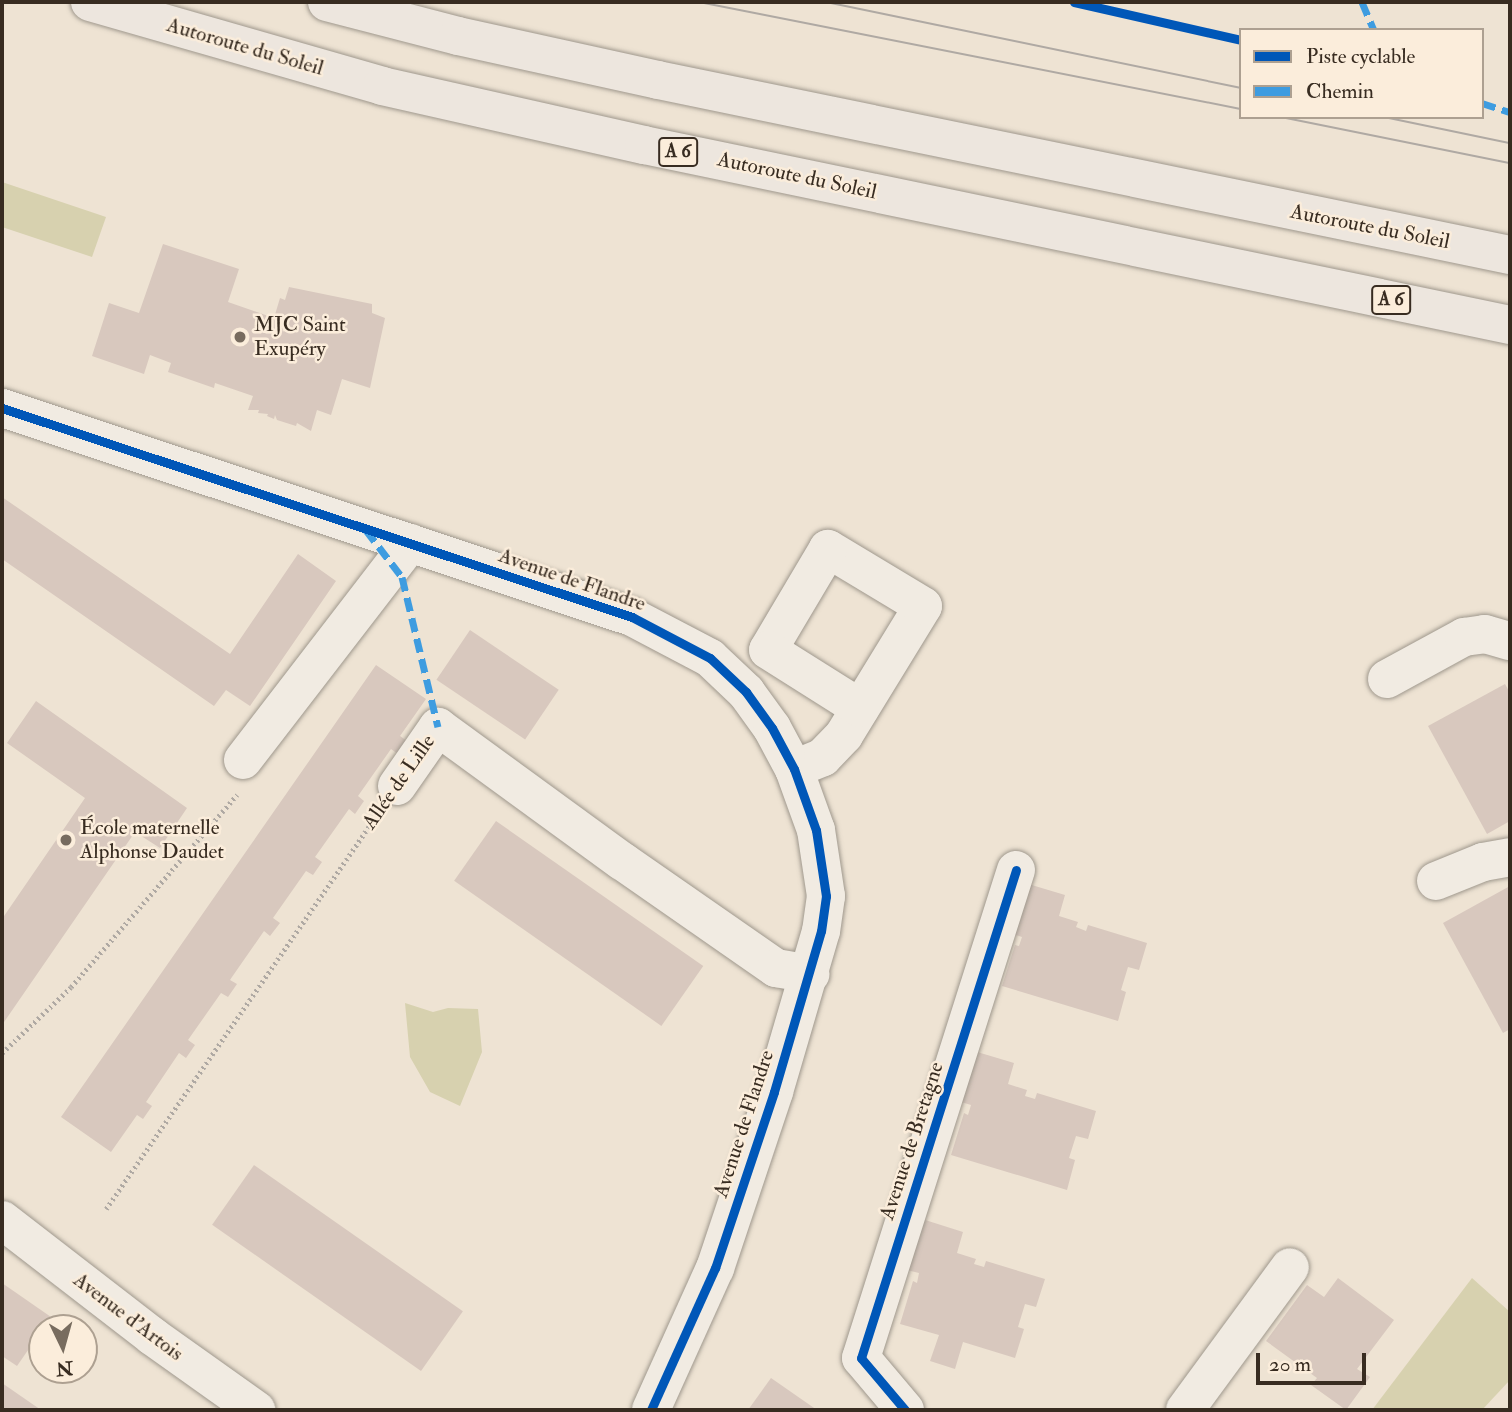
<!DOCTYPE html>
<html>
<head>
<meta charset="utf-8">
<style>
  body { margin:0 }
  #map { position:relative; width:1512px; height:1412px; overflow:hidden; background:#eee3d3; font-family:"IM FELL Double Pica",serif }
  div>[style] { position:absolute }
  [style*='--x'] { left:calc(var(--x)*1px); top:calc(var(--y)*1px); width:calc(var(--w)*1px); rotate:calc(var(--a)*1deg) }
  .green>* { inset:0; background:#d7d1af }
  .building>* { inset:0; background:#d8c8be; transform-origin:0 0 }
  .path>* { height:4.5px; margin-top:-2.25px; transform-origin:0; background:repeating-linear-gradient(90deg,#afa9a3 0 2px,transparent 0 5.5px) }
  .roads { filter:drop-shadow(0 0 2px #9f988d) drop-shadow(0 0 2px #9f988d) }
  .minor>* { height:38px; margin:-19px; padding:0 19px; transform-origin:19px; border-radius:19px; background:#f1ebe2 }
  .highway>* { height:38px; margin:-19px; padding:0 19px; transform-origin:19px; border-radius:19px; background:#ede6de }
  .tram>* { height:2px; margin:-1px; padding:0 1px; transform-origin:1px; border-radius:1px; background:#afa9a3 }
  .quiet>* { height:7px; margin-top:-3.5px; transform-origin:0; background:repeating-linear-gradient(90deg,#3e9ce0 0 14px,transparent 0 21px) }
  .cycleway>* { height:9px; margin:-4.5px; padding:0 4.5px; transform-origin:4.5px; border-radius:4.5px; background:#0057b8 }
  .dots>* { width:19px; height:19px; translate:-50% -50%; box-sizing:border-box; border:4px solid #fbeddb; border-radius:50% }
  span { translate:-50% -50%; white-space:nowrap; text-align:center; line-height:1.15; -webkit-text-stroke:5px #fbeddb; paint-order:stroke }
  .shield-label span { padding:2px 5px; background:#fbeddb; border:2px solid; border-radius:5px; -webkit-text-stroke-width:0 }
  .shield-label { font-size:19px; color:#382c21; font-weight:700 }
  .street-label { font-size:21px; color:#382c21 }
  .poi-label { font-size:21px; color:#382c21 }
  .left { translate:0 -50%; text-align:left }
  .frame { position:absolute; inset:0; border:4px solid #382c21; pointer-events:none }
  .legend { position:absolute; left:1239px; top:28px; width:245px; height:91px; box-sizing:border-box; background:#fbeddb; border:2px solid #ada091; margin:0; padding:9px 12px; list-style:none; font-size:21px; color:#382c21 }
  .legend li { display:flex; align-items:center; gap:14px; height:35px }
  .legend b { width:35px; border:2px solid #ada091 }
  .north { position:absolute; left:28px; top:1314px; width:70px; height:70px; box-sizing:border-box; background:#fbeddb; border:2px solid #ada091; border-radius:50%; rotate:175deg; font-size:19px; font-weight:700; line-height:28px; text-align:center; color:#382c21 }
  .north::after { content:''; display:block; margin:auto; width:24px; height:32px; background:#786c5f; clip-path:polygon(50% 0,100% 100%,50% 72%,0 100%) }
  .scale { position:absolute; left:1256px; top:1353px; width:110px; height:32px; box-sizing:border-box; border:4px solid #382c21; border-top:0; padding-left:9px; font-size:21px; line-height:24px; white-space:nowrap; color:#382c21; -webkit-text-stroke:5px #fbeddb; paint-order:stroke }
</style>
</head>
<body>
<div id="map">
  <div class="green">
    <div style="clip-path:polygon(2px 182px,106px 217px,92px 257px,2px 227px)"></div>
    <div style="clip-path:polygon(405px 1003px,433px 1012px,448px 1008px,478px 1009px,482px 1052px,460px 1106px,430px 1092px,410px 1057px)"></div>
    <div style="clip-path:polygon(1472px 1278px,1510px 1312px,1510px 1380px,1482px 1410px,1372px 1410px)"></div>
  </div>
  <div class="building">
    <div style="clip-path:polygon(163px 244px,239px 269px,228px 302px,274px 318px,280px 298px,285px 300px,289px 287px,372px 304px,372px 313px,385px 318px,370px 388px,342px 379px,331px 415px,317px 410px,311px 431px,297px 423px,296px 426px,277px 420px,275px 415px,274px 419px,267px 416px,268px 414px,258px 413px,259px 410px,248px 410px,253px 396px,215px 383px,214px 388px,168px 372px,171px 363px,150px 355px,144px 374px,92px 356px,109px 303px,139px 313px)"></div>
    <div style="clip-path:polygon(2px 497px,230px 654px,298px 554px,336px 581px,250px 706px,226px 690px,214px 706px,2px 559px)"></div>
    <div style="left:470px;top:630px;width:107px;height:60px;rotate:34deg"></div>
    <div style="clip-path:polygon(376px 665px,426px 699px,400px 736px,407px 741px,398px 754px,391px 749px,358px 796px,364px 801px,355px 814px,349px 809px,315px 857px,322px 862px,313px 875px,306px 871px,273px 918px,280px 923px,270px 936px,264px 931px,232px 977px,230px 980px,237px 984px,228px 997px,221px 993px,188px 1040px,195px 1045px,186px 1058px,179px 1053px,146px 1102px,152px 1106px,143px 1119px,137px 1115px,111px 1152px,61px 1117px)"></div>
    <div style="clip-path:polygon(1505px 684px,1510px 693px,1510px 821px,1487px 834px,1428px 726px)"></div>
    <div style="clip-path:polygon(36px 701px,187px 808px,160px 848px,135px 832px,2px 1025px,2px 919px,85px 798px,7px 743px)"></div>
    <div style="left:496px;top:821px;width:253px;height:73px;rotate:35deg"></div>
    <div style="clip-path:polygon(1025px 883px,1065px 895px,1059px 916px,1078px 922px,1076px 927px,1086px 931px,1088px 925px,1147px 943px,1139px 970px,1128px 967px,1121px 990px,1126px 992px,1118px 1021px,1002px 986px,1015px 945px,1019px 946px,1022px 937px,1010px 933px)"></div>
    <div style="clip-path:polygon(1510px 886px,1510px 1029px,1503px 1033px,1443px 923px)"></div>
    <div style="clip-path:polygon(974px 1051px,1014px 1063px,1008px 1084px,1027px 1090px,1025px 1096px,1035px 1099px,1037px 1093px,1096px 1111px,1088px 1139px,1076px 1136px,1069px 1158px,1075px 1160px,1067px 1190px,951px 1155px,964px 1113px,968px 1115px,971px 1105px,958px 1101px)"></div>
    <div style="left:254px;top:1165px;width:255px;height:73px;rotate:35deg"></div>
    <div style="clip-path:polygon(922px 1219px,963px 1232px,957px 1253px,976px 1259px,974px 1264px,984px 1267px,986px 1261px,1045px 1279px,1036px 1307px,1025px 1304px,1018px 1327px,1024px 1329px,1015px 1358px,963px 1342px,955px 1369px,930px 1361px,939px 1335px,900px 1324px,913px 1281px,917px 1283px,919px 1273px,907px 1270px)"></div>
    <div style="clip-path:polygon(1338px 1278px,1394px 1320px,1357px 1369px,1370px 1377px,1346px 1410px,1311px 1385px,1317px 1378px,1266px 1341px,1307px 1285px,1324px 1297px)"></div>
    <div style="clip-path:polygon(2px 1283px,51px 1317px,17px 1366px,2px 1356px)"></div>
    <div style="clip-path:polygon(771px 1378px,817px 1410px,748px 1410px)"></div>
    <div style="clip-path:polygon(2px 1383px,41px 1410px,2px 1410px)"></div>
  </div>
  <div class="path">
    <div style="--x:2;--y:1053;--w:95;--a:-43.7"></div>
    <div style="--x:71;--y:987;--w:254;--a:-49.2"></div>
    <div style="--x:106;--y:1209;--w:478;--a:-55.5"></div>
  </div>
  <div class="roads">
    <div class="minor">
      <div style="--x:2;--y:408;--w:664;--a:18.35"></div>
      <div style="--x:632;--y:617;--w:88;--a:27.7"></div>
      <div style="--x:710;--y:658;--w:50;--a:43.4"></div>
      <div style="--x:746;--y:692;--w:44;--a:54.2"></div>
      <div style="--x:772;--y:728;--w:47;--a:61.8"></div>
      <div style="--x:794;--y:769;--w:65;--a:70.2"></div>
      <div style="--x:816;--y:830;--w:67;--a:81.4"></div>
      <div style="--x:826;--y:896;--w:35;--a:98"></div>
      <div style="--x:821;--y:931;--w:168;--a:106.3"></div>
      <div style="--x:774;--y:1092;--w:186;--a:108.5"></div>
      <div style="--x:715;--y:1268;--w:156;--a:114.3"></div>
      <div style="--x:1387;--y:679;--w:88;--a:-28.6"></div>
      <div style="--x:1464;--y:637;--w:21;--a:-8"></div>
      <div style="--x:1485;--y:634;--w:26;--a:16"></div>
      <div style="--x:243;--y:760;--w:274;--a:-52.4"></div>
      <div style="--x:794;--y:769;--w:31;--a:-22"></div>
      <div style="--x:823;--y:757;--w:30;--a:-46"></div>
      <div style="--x:844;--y:735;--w:151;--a:-58.5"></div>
      <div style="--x:923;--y:606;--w:111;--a:-149"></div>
      <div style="--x:828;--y:549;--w:117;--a:120.7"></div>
      <div style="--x:768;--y:650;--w:109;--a:32.2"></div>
      <div style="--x:397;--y:786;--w:72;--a:-55.2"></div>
      <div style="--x:438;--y:727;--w:228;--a:36.1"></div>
      <div style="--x:622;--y:861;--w:188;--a:34.8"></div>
      <div style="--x:776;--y:968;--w:35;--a:10"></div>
      <div style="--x:1436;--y:881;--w:51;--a:-22"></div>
      <div style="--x:1483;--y:862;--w:27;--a:-10"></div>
      <div style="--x:2;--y:1220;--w:190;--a:37.7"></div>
      <div style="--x:152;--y:1336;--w:128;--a:35.4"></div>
      <div style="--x:905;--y:1410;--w:68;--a:-130.2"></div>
      <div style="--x:861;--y:1358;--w:512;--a:-72.38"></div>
      <div style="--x:1185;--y:1410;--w:177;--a:-53.7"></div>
    </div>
    <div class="highway">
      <div style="--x:90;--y:2;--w:304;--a:16"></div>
      <div style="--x:382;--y:86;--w:269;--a:12.7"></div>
      <div style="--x:644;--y:145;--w:885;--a:11.74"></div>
      <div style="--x:327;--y:2;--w:135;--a:14.5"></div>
      <div style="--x:458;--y:36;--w:205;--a:12.4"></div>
      <div style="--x:658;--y:80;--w:870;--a:11.61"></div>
    </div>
  </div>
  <div class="tram">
    <div style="--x:699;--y:2;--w:552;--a:11.17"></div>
    <div style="--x:826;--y:2;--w:424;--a:11.7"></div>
    <div style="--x:1281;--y:117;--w:234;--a:11.4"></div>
    <div style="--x:1384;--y:117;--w:129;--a:11.7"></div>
  </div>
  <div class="quiet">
    <div style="--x:1362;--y:2;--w:30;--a:67"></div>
    <div style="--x:1482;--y:103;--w:29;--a:18"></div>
    <div style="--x:366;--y:530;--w:59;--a:52.5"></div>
    <div style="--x:402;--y:577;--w:154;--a:76.5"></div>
  </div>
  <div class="cycleway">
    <div style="--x:1074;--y:2;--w:171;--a:12.8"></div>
    <div style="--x:2;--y:408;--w:664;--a:18.35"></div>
    <div style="--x:632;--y:617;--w:88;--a:27.7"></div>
    <div style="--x:710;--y:658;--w:50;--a:43.4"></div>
    <div style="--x:746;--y:692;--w:44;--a:54.2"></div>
    <div style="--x:772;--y:728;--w:47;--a:61.8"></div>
    <div style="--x:794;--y:769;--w:65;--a:70.2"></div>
    <div style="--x:816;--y:830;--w:67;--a:81.4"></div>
    <div style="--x:826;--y:896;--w:35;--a:98"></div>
    <div style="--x:821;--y:931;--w:168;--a:106.3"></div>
    <div style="--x:774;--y:1092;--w:186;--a:108.5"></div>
    <div style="--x:715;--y:1268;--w:156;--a:114.3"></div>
    <div style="--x:905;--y:1410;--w:68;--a:-130.2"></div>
    <div style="--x:861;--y:1358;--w:512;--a:-72.38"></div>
  </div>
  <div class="dots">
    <div style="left:240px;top:337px;background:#786c5f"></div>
    <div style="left:66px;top:840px;background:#786c5f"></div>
  </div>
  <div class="shield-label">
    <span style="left:678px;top:152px">A 6</span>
    <span style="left:1391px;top:300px">A 6</span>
  </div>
  <div class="street-label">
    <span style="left:245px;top:47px;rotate:16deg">Autoroute du Soleil</span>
    <span style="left:797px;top:176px;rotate:12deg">Autoroute du Soleil</span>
    <span style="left:1370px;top:227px;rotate:11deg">Autoroute du Soleil</span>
    <span style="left:572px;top:580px;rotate:19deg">Avenue de Flandre</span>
    <span style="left:399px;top:782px;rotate:-55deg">Allée de Lille</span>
    <span style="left:744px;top:1124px;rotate:-72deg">Avenue de Flandre</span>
    <span style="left:912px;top:1141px;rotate:-72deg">Avenue de Bretagne</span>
    <span style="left:128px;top:1317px;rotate:37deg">Avenue d'Artois</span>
  </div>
  <div class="poi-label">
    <span class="left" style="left:254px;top:337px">MJC Saint<br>Exupéry</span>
    <span class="left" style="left:80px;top:840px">École maternelle<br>Alphonse Daudet</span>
  </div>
  <div class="frame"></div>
  <ul class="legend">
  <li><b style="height:9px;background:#0057b8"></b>Piste cyclable</li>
  <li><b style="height:9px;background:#3e9ce0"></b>Chemin</li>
  </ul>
  <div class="north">N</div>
  <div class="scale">20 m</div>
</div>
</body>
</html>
